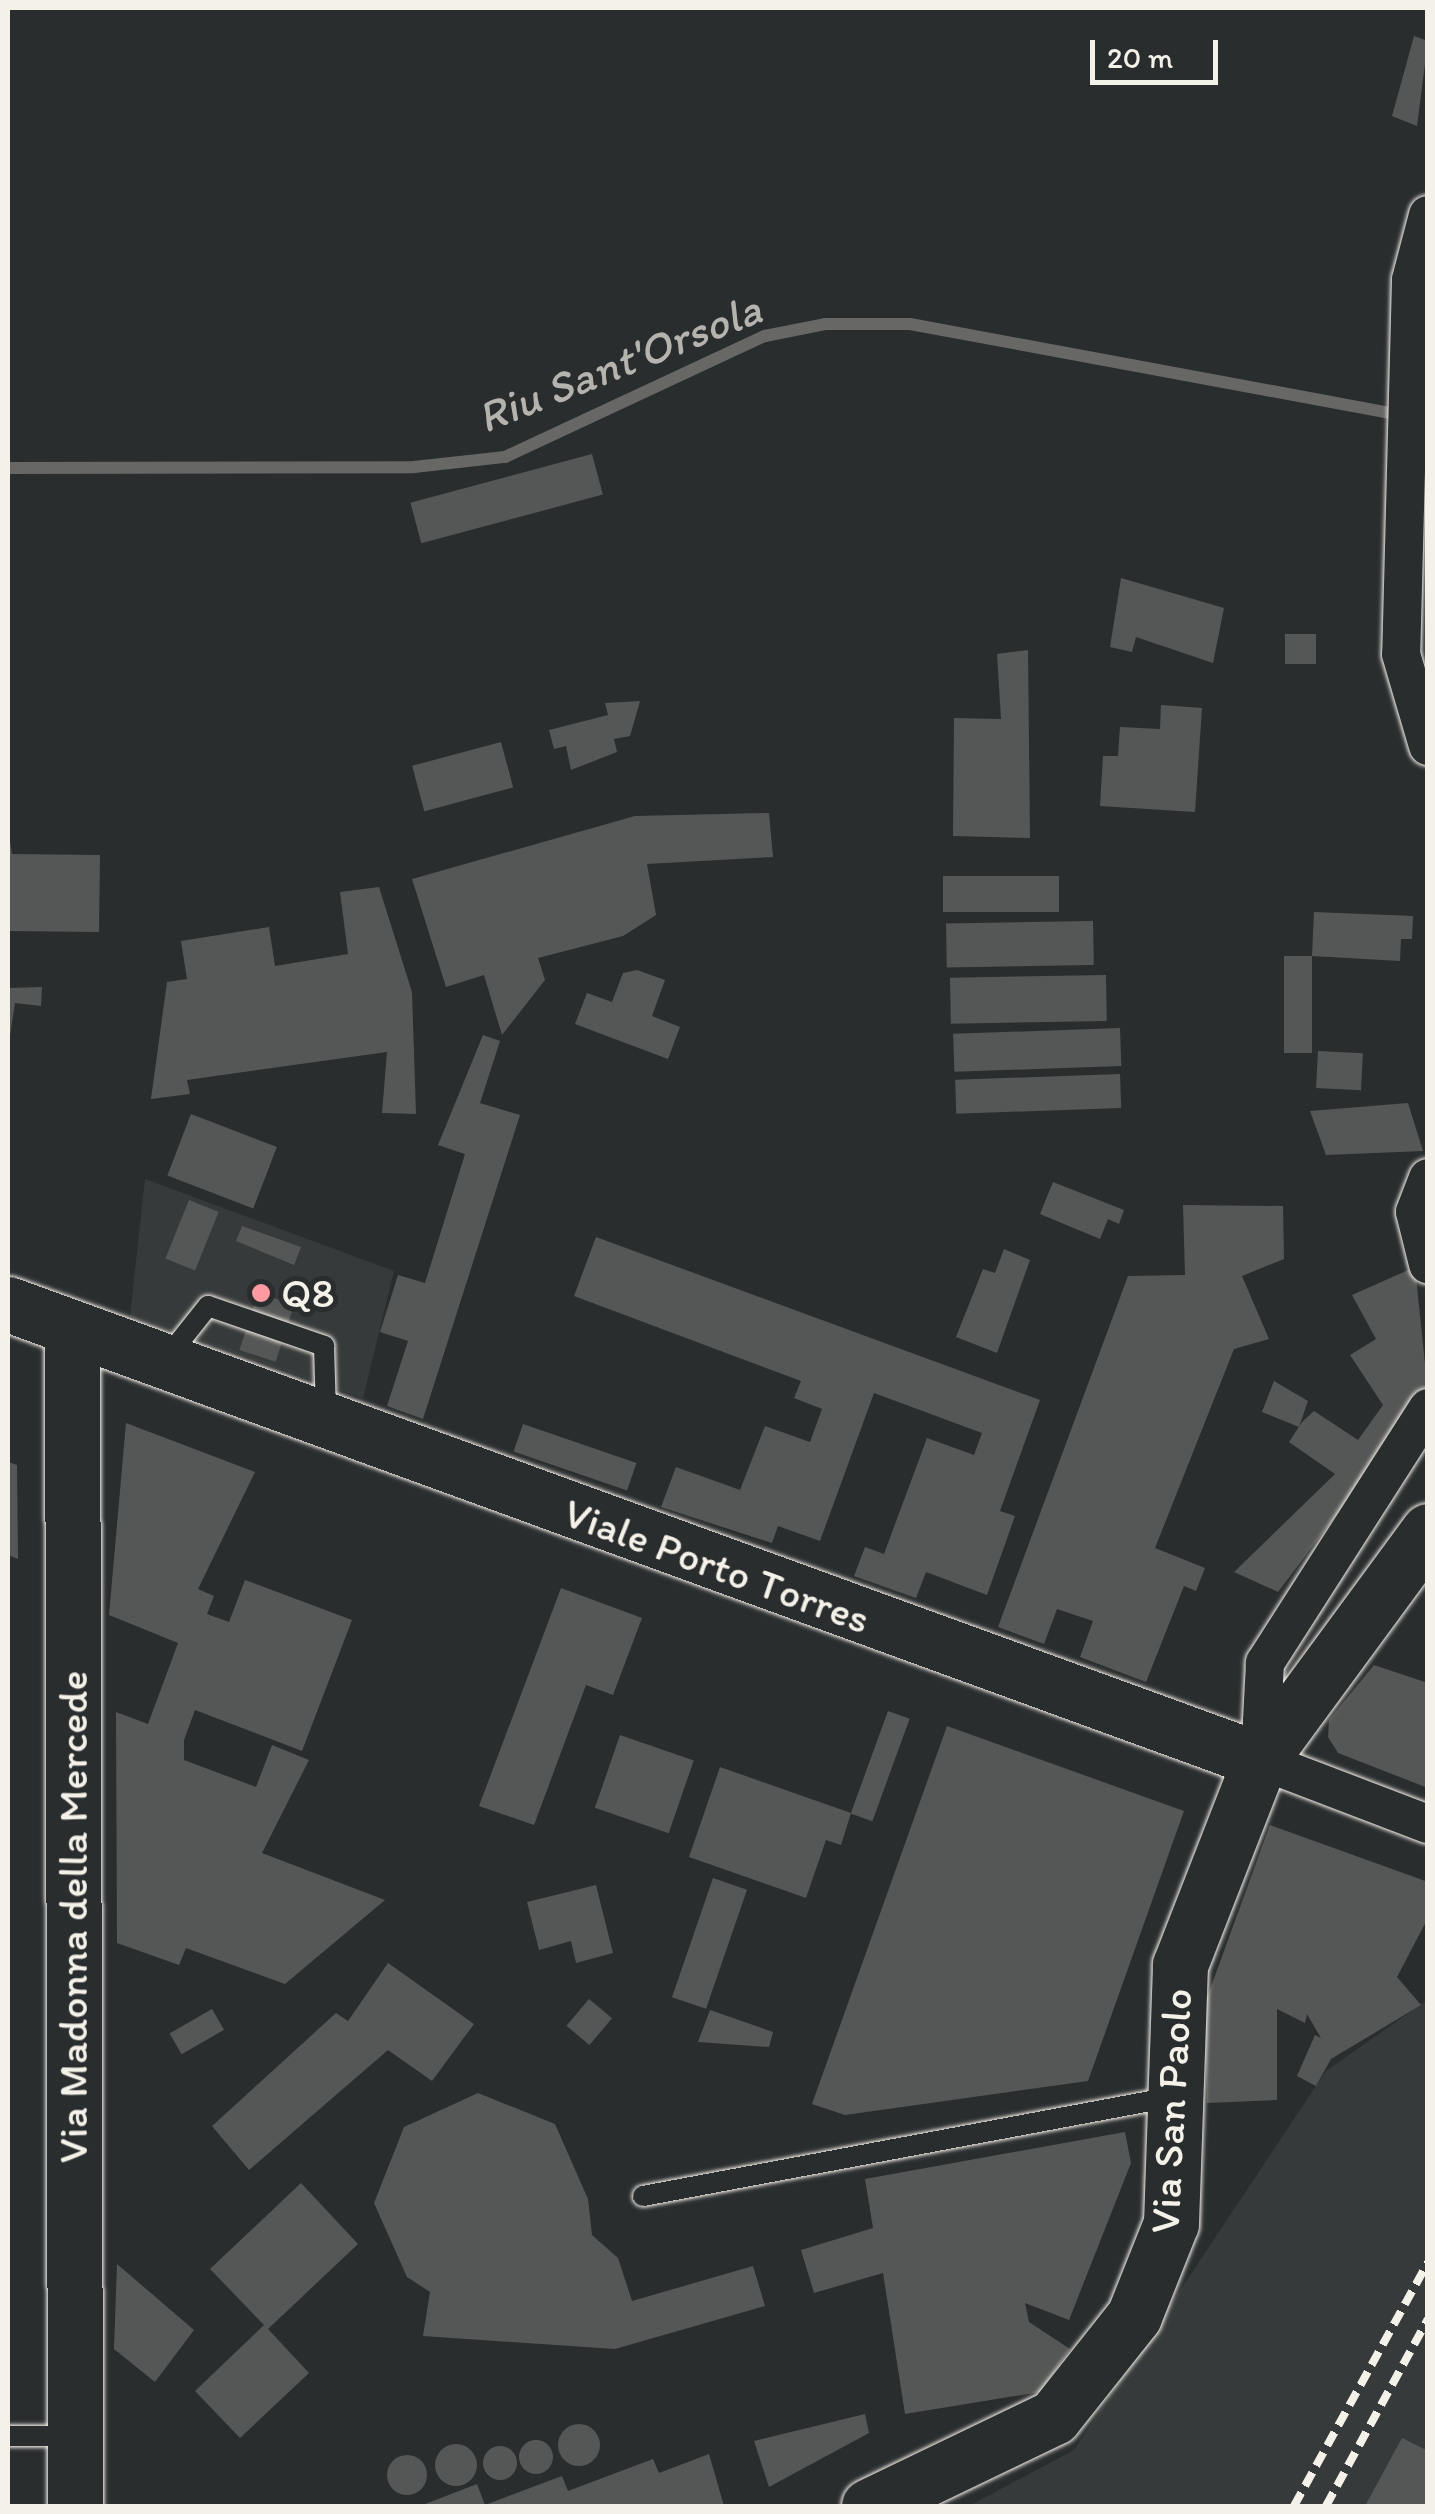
<!DOCTYPE html>
<html>
<head>
<meta charset="utf-8">
<style>
  body { margin:0 }
  #map { position:relative; width:1435px; height:2514px; overflow:hidden; background:#2a2d2e; font-family:Itim,sans-serif }
  div>[style] { position:absolute }
  [style*='--x'] { left:calc(var(--x)*1px); top:calc(var(--y)*1px); width:calc(var(--w)*1px); rotate:calc(var(--a)*1deg) }
  .built>* { inset:0; background:#373a3a }
  .stream>* { height:12px; margin:-6px; padding:0 6px; transform-origin:6px; border-radius:6px; background:#676866 }
  .building>* { inset:0; background:#555756; transform-origin:0 0 }
  .round { border-radius:50% }
  .roads { filter:drop-shadow(0 0 2px #f4f1e8) drop-shadow(0 0 2px #f4f1e8) }
  .lane>* { height:20px; margin:-10px; padding:0 10px; transform-origin:10px; border-radius:10px; background:#2a2d2e }
  .street>* { height:38px; margin:-19px; padding:0 19px; transform-origin:19px; border-radius:19px; background:#2a2d2e }
  .secondary>* { height:55px; margin:-27.5px; padding:0 27.5px; transform-origin:27.5px; border-radius:27.5px; background:#2a2d2e }
  .rail>* { height:8px; margin-top:-4px; transform-origin:0; background:repeating-linear-gradient(90deg,#f4f1e8 0 15px,transparent 0 23px) }
  .dots>* { width:28px; height:28px; translate:-50% -50%; box-sizing:border-box; border:5px solid #2a2d2e; border-radius:50% }
  span { translate:-50% -50%; white-space:nowrap; text-align:center; line-height:1.15; -webkit-text-stroke:10px #2a2d2e; paint-order:stroke }
  .poi-label { font-size:42px; color:#f4f1e8 }
  .left { translate:0 -50%; text-align:left }
  .street-label { font-size:42px; color:#f4f1e8 }
  .water-label { font-size:45px; color:#b5b3ae; font-style:italic }
  .frame { position:absolute; inset:0; border:10px solid #f4f1e8; pointer-events:none }
  .scale { position:absolute; left:1090px; top:40px; width:128px; height:45px; box-sizing:border-box; border:5px solid #f4f1e8; border-top:0; padding-left:12px; font-size:30px; line-height:35px; white-space:nowrap; color:#f4f1e8; -webkit-text-stroke:8px #2a2d2e; paint-order:stroke }
</style>
</head>
<body>
<div id="map">
  <div class="built">
    <div style="clip-path:polygon(145px 1179px,394px 1271px,363px 1398px,130px 1316px)"></div>
    <div style="clip-path:polygon(1427px 2000px,1427px 2506px,969px 2506px,1074px 2450px,1326px 2071px)"></div>
  </div>
  <div class="stream">
    <div style="--x:8;--y:468;--w:406;--a:-0.1"></div>
    <div style="--x:414;--y:467;--w:92;--a:-6.3"></div>
    <div style="--x:505;--y:457;--w:287;--a:-25"></div>
    <div style="--x:765;--y:336;--w:61;--a:-11.3"></div>
    <div style="--x:825;--y:324;--w:85;--a:0"></div>
    <div style="--x:910;--y:324;--w:527;--a:10.5"></div>
  </div>
  <div class="building">
    <div style="clip-path:polygon(1414px 36px,1428px 41px,1417px 126px,1392px 116px)"></div>
    <div style="left:592px;top:454px;width:42px;height:188px;rotate:75deg"></div>
    <div style="clip-path:polygon(1121px 578px,1224px 608px,1213px 663px,1136px 637px,1132px 652px,1110px 647px)"></div>
    <div style="left:1285px;top:634px;width:31px;height:30px"></div>
    <div style="clip-path:polygon(1028px 650px,1030px 838px,953px 836px,954px 718px,1001px 719px,997px 654px)"></div>
    <div style="clip-path:polygon(640px 701px,630px 736px,614px 739px,617px 752px,571px 770px,566px 746px,554px 749px,549px 730px,608px 715px,605px 703px)"></div>
    <div style="clip-path:polygon(1161px 705px,1202px 708px,1195px 812px,1100px 806px,1103px 756px,1118px 756px,1120px 727px,1160px 729px)"></div>
    <div style="left:501px;top:742px;width:47px;height:92px;rotate:75deg"></div>
    <div style="clip-path:polygon(769px 813px,773px 857px,647px 864px,656px 915px,623px 936px,538px 958px,545px 980px,502px 1035px,484px 975px,446px 987px,412px 879px,635px 816px)"></div>
    <div style="clip-path:polygon(8px 829px,12px 854px,100px 855px,99px 932px,8px 931px)"></div>
    <div style="left:1059px;top:876px;width:36px;height:116px;rotate:90deg"></div>
    <div style="clip-path:polygon(379px 887px,412px 992px,416px 1114px,382px 1113px,387px 1052px,187px 1080px,190px 1094px,151px 1099px,167px 982px,187px 979px,181px 941px,269px 927px,275px 966px,348px 954px,340px 892px)"></div>
    <div style="clip-path:polygon(1314px 912px,1413px 916px,1412px 939px,1401px 939px,1400px 961px,1312px 956px)"></div>
    <div style="left:1093px;top:921px;width:44px;height:147px;rotate:89deg"></div>
    <div style="left:1284px;top:956px;width:28px;height:97px"></div>
    <div style="clip-path:polygon(637px 970px,665px 980px,652px 1016px,680px 1027px,668px 1059px,575px 1024px,587px 993px,612px 1002px,623px 973px)"></div>
    <div style="left:1106px;top:975px;width:46px;height:156px;rotate:89deg"></div>
    <div style="clip-path:polygon(42px 987px,41px 1006px,15px 1003px,8px 1049px,8px 988px)"></div>
    <div style="left:1120px;top:1028px;width:38px;height:167px;rotate:88deg"></div>
    <div style="clip-path:polygon(483px 1035px,500px 1041px,480px 1103px,520px 1115px,423px 1419px,387px 1406px,408px 1341px,380px 1332px,398px 1275px,425px 1283px,465px 1154px,438px 1145px)"></div>
    <div style="left:1318px;top:1051px;width:45px;height:37px;rotate:3deg"></div>
    <div style="left:1120px;top:1074px;width:34px;height:165px;rotate:88deg"></div>
    <div style="clip-path:polygon(1408px 1103px,1423px 1151px,1326px 1155px,1310px 1111px)"></div>
    <div style="left:191px;top:1114px;width:92px;height:66px;rotate:21deg"></div>
    <div style="clip-path:polygon(1053px 1182px,1124px 1210px,1119px 1224px,1108px 1219px,1100px 1239px,1040px 1214px)"></div>
    <div style="left:189px;top:1200px;width:32px;height:63px;rotate:22deg"></div>
    <div style="clip-path:polygon(1183px 1205px,1283px 1206px,1284px 1259px,1242px 1276px,1269px 1339px,1234px 1349px,1155px 1548px,1205px 1568px,1196px 1591px,1184px 1586px,1146px 1682px,1080px 1657px,1093px 1621px,1057px 1609px,1044px 1644px,998px 1627px,1128px 1276px,1185px 1275px)"></div>
    <div style="clip-path:polygon(242px 1226px,301px 1247px,294px 1265px,236px 1241px)"></div>
    <div style="clip-path:polygon(596px 1237px,1040px 1400px,1000px 1511px,1015px 1516px,987px 1595px,926px 1572px,916px 1598px,854px 1576px,865px 1547px,884px 1554px,927px 1438px,974px 1455px,982px 1433px,874px 1393px,820px 1541px,778px 1526px,772px 1543px,661px 1507px,676px 1467px,740px 1490px,765px 1426px,810px 1442px,822px 1409px,794px 1398px,801px 1381px,574px 1296px)"></div>
    <div style="clip-path:polygon(1004px 1249px,1030px 1260px,997px 1353px,956px 1337px,983px 1269px,995px 1273px)"></div>
    <div style="clip-path:polygon(1415px 1267px,1428px 1393px,1278px 1592px,1234px 1572px,1335px 1474px,1289px 1442px,1302px 1422px,1314px 1411px,1358px 1440px,1383px 1405px,1350px 1355px,1376px 1339px,1352px 1295px)"></div>
    <div style="left:258px;top:1293px;width:38px;height:60px;rotate:18deg"></div>
    <div style="clip-path:polygon(1274px 1381px,1308px 1401px,1299px 1427px,1262px 1412px)"></div>
    <div style="clip-path:polygon(126px 1423px,255px 1472px,198px 1589px,214px 1596px,207px 1614px,229px 1622px,245px 1580px,352px 1620px,302px 1751px,195px 1710px,184px 1740px,184px 1760px,256px 1787px,272px 1745px,309px 1760px,262px 1853px,385px 1900px,285px 1984px,186px 1948px,179px 1965px,117px 1943px,116px 1712px,148px 1724px,178px 1643px,109px 1615px)"></div>
    <div style="left:523px;top:1424px;width:120px;height:29px;rotate:19deg"></div>
    <div style="clip-path:polygon(8px 1462px,17px 1465px,18px 1559px,8px 1555px)"></div>
    <div style="clip-path:polygon(561px 1588px,642px 1618px,613px 1695px,586px 1685px,534px 1825px,479px 1806px)"></div>
    <div style="clip-path:polygon(1374px 1665px,1428px 1683px,1428px 1788px,1338px 1753px,1328px 1737px,1329px 1720px)"></div>
    <div style="left:888px;top:1711px;width:23px;height:109px;rotate:20deg"></div>
    <div style="clip-path:polygon(947px 1726px,1184px 1811px,1088px 2081px,845px 2115px,812px 2104px)"></div>
    <div style="left:620px;top:1735px;width:78px;height:77px;rotate:19deg"></div>
    <div style="clip-path:polygon(720px 1767px,851px 1813px,841px 1845px,826px 1840px,806px 1898px,689px 1857px)"></div>
    <div style="clip-path:polygon(1270px 1825px,1428px 1882px,1428px 1918px,1397px 1977px,1421px 2005px,1331px 2059px,1316px 2086px,1297px 2076px,1315px 2035px,1321px 2038px,1307px 2014px,1305px 2023px,1277px 2009px,1277px 2100px,1207px 2103px,1205px 2003px)"></div>
    <div style="left:713px;top:1878px;width:36px;height:126px;rotate:19deg"></div>
    <div style="clip-path:polygon(596px 1885px,613px 1953px,576px 1963px,571px 1941px,539px 1950px,527px 1902px)"></div>
    <div style="clip-path:polygon(388px 1963px,474px 2024px,432px 2081px,388px 2050px,249px 2170px,212px 2126px,336px 2013px,348px 2021px)"></div>
    <div style="left:589px;top:1999px;width:30px;height:35px;rotate:40deg"></div>
    <div style="left:212px;top:2009px;width:24px;height:49px;rotate:60deg"></div>
    <div style="clip-path:polygon(710px 2010px,773px 2032px,769px 2047px,698px 2042px)"></div>
    <div style="clip-path:polygon(478px 2093px,555px 2124px,588px 2199px,592px 2235px,618px 2258px,632px 2301px,753px 2266px,765px 2306px,615px 2349px,423px 2336px,430px 2292px,407px 2277px,374px 2203px,404px 2127px)"></div>
    <div style="clip-path:polygon(1125px 2132px,1131px 2163px,1069px 2320px,1025px 2303px,1029px 2322px,1070px 2349px,1040px 2392px,905px 2414px,883px 2273px,814px 2293px,801px 2250px,873px 2228px,865px 2179px)"></div>
    <div style="clip-path:polygon(301px 2183px,358px 2244px,268px 2329px,309px 2373px,240px 2438px,195px 2391px,264px 2325px,210px 2269px)"></div>
    <div style="clip-path:polygon(117px 2264px,194px 2330px,155px 2382px,114px 2349px)"></div>
    <div style="clip-path:polygon(865px 2414px,869px 2433px,769px 2487px,754px 2441px)"></div>
    <div class="round" style="left:558px;top:2424px;width:42px;height:42px"></div>
    <div style="clip-path:polygon(1402px 2438px,1428px 2451px,1428px 2506px,1365px 2506px)"></div>
    <div class="round" style="left:519px;top:2440px;width:34px;height:34px"></div>
    <div class="round" style="left:435px;top:2444px;width:42px;height:42px"></div>
    <div class="round" style="left:483px;top:2446px;width:34px;height:34px"></div>
    <div style="clip-path:polygon(709px 2454px,724px 2506px,420px 2506px,477px 2484px,485px 2505px,562px 2476px,568px 2491px,653px 2459px,659px 2473px)"></div>
    <div class="round" style="left:387px;top:2455px;width:40px;height:40px"></div>
  </div>
  <div class="roads">
    <div class="lane">
      <div style="--x:165;--y:1360;--w:69;--a:-51.5"></div>
      <div style="--x:208;--y:1306;--w:123;--a:19"></div>
      <div style="--x:324;--y:1346;--w:69;--a:88.3"></div>
      <div style="--x:643;--y:2196;--w:538;--a:-10.6"></div>
      <div style="--x:8;--y:2436;--w:62;--a:0"></div>
    </div>
    <div class="street">
      <div style="--x:1428;--y:215;--w:67;--a:104.7"></div>
      <div style="--x:1411;--y:280;--w:374;--a:91.5"></div>
      <div style="--x:1401;--y:654;--w:96;--a:73.6"></div>
      <div style="--x:1428;--y:1178;--w:36;--a:111"></div>
      <div style="--x:1415;--y:1212;--w:54;--a:76"></div>
      <div style="--x:1428;--y:1408;--w:303;--a:122.6"></div>
      <div style="--x:1265;--y:1663;--w:97;--a:93"></div>
      <div style="--x:1260;--y:1760;--w:180;--a:20.9"></div>
    </div>
    <div class="secondary">
      <div style="--x:8;--y:1304;--w:1332;--a:20.01"></div>
      <div style="--x:72;--y:1328;--w:1178;--a:89.85"></div>
      <div style="--x:869;--y:2506;--w:205;--a:-25.7"></div>
      <div style="--x:1054;--y:2417;--w:129;--a:-51.6"></div>
      <div style="--x:1134;--y:2316;--w:100;--a:-68.3"></div>
      <div style="--x:1171;--y:2223;--w:258;--a:-88"></div>
      <div style="--x:1180;--y:1965;--w:220;--a:-68.7"></div>
      <div style="--x:1260;--y:1760;--w:284;--a:-53.7"></div>
    </div>
  </div>
  <div class="rail">
    <div style="--x:1294;--y:2506;--w:278;--a:-61.2"></div>
    <div style="--x:1326;--y:2506;--w:213;--a:-61.4"></div>
  </div>
  <div class="dots">
    <div style="left:261px;top:1293px;background:#ff9aa2"></div>
  </div>
  <div class="poi-label">
    <span class="left" style="left:281px;top:1293px">Q8</span>
  </div>
  <div class="street-label">
    <span style="left:717px;top:1566px;rotate:20deg">Viale Porto Torres</span>
    <span style="left:73px;top:1917px;rotate:-90deg">Via Madonna della Mercede</span>
    <span style="left:1171px;top:2111px;rotate:-87deg">Via San Paolo</span>
  </div>
  <div class="water-label">
    <span style="left:619px;top:363px;rotate:-22deg">Riu Sant'Orsola</span>
  </div>
  <div class="frame"></div>
  <div class="scale">20 m</div>
</div>
</body>
</html>
